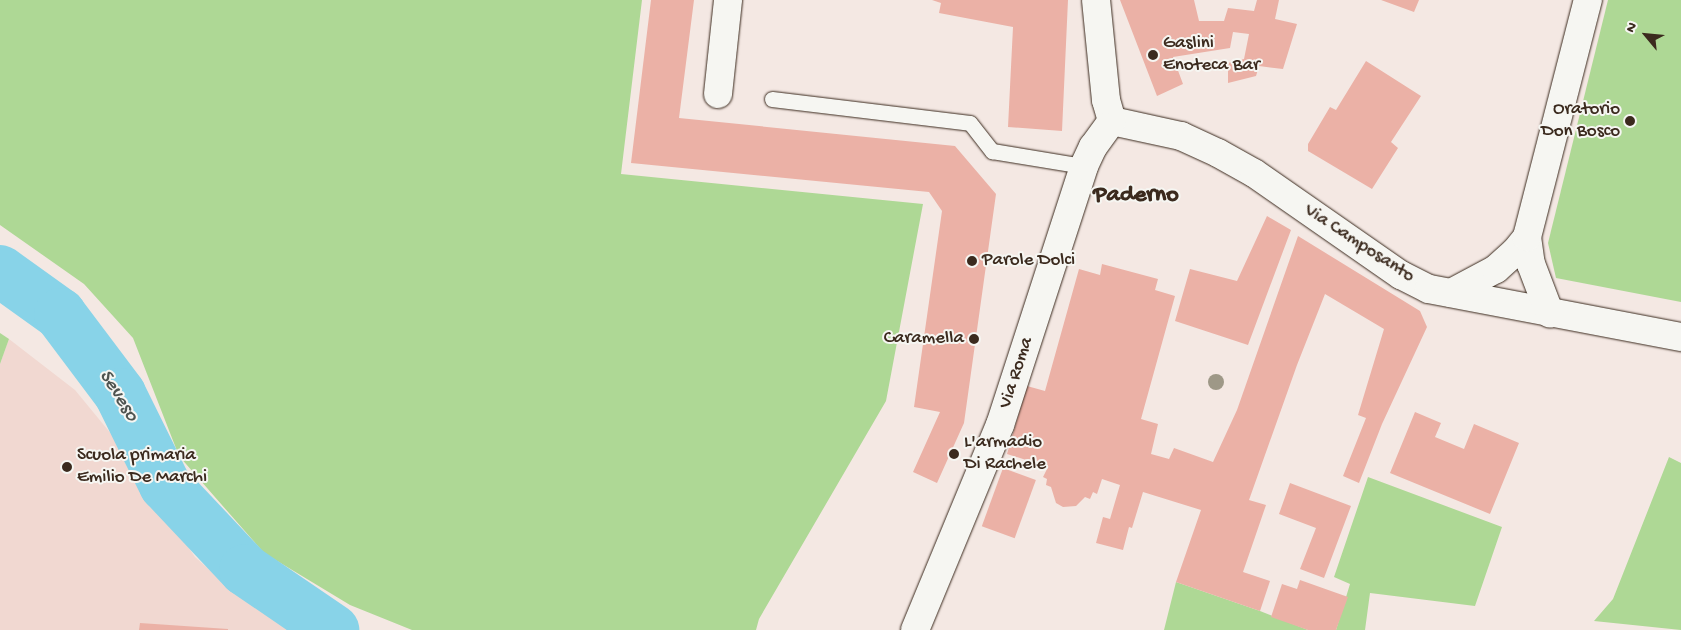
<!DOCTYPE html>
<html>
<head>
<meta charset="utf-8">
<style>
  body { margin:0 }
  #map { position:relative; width:1681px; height:630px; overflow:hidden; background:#f4e8e3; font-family:"Gochi Hand",sans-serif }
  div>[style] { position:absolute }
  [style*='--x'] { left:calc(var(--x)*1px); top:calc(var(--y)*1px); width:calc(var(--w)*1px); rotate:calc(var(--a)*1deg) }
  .built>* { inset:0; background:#f1d8d1 }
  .green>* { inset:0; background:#aed895 }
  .river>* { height:52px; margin:-26px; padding:0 26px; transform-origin:26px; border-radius:26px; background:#88d3e8 }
  .building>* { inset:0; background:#ebb1a6; transform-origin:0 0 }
  .roads { filter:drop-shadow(0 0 1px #3b2a1e) drop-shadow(0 0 1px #3b2a1e) }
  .service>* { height:15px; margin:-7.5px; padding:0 7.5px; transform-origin:7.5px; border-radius:7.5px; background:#f6f6f2 }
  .minor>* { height:28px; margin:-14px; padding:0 14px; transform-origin:14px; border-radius:14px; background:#f6f6f2 }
  .trees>* { width:16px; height:16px; margin:-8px; border-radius:50%; background:#9e9887 }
  .dots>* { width:14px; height:14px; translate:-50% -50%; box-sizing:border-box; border:2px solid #f6f6f2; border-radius:50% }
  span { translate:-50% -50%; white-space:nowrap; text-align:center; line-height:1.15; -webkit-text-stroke:4px #f6f6f2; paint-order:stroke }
  .poi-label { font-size:19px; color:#3b2a1e }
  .left { translate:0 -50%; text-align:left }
  .right { translate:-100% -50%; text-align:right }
  .street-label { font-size:19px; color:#3b2a1e }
  .water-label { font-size:20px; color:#4e5450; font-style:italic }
  .district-label { font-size:24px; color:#3b2a1e; font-weight:700 }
  .north { position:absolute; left:1621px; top:10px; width:50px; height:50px; -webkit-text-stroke:4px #f6f6f2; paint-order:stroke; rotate:298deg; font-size:14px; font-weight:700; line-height:20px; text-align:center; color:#3b2a1e }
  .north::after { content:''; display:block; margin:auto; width:18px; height:22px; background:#3b2a1e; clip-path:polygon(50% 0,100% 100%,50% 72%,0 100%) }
</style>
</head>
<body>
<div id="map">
  <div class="built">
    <div style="clip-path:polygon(9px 339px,75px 390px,112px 435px,195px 557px,240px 597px,295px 630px,0 630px,0 364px)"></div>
  </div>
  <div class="green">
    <div style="clip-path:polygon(0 0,642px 0,621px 174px,923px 204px,886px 401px,759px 619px,756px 630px,412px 630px,350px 605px,264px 553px,179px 456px,133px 338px,84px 284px,0 225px)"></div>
    <div style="clip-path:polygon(1608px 0,1681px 0,1681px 302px,1556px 278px,1548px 243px)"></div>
    <div style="clip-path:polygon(0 333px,9px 339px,0 364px)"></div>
    <div style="clip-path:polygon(1669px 457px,1681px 463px,1681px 630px,1594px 621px,1613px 599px)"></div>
    <div style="clip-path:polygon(1368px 477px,1502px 527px,1475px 606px,1370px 593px,1365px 630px,1336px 630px,1350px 584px,1334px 577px)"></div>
    <div style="clip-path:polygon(1176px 582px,1260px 611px,1308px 630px,1164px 630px)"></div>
  </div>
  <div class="river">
    <div style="--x:0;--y:271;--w:74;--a:35.6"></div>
    <div style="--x:60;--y:314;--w:100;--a:53.1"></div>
    <div style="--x:120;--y:394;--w:102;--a:63.7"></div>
    <div style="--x:165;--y:485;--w:117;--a:46.7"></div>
    <div style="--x:245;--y:570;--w:107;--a:34.3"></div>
  </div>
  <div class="building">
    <div style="clip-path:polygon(651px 0,694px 0,679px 118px,955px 146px,996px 194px,964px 423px,937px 483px,913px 472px,940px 412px,914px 407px,942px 211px,929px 192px,631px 163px)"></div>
    <div style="clip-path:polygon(932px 0,1068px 0,1062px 131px,1008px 127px,1013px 27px,939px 13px,941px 3px)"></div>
    <div style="clip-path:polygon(1120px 0,1194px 0,1199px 21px,1224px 21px,1228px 8px,1254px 11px,1257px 0,1279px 0,1275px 19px,1297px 24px,1283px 69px,1259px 66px,1256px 76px,1228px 83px,1228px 63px,1244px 59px,1249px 34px,1233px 32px,1230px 48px,1173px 57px,1183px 84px,1157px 96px)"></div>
    <div style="clip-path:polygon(1381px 0,1419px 0,1414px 12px)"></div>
    <div style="clip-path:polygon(1366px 61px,1421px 96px,1391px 142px,1398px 148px,1372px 189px,1308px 151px,1308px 144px,1330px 107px,1336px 110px)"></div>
    <div style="clip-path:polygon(1267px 216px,1291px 230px,1248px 345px,1175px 321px,1190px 269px,1237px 281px)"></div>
    <div style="clip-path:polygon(1298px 236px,1420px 311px,1427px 327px,1382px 424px,1359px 483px,1343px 476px,1366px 418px,1358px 415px,1384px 329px,1325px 294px,1297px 365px,1249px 500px,1266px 505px,1243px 572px,1270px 581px,1260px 611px,1176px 582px,1201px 510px,1143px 492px,1132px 528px,1129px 527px,1123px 550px,1096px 543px,1103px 517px,1110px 519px,1120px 485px,1102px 479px,1097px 494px,1093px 492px,1090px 499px,1085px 497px,1076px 506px,1063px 507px,1056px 503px,1051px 487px,1046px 485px,1047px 479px,1043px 477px,1048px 467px,1007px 454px,1027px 386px,1045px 391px,1079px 269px,1100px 275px,1102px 264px,1158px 279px,1155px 290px,1175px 296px,1141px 419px,1158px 424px,1151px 454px,1169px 459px,1174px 448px,1213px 462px,1237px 410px)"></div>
    <div style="clip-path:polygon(1415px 412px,1441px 423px,1435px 437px,1464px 449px,1474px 424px,1519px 443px,1490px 514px,1390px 473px)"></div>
    <div style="left:1003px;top:468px;width:35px;height:62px;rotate:20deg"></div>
    <div style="clip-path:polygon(1290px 483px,1351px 506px,1324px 578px,1300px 569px,1316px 528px,1279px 514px)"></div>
    <div style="clip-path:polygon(1300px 580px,1348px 597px,1336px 630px,1308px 630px,1271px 617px,1282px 584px,1297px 589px)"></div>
    <div style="clip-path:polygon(140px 623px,228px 629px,228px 630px,139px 630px)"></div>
  </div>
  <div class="roads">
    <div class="service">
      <div style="--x:772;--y:99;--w:199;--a:6.9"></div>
      <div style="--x:970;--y:123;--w:36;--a:52"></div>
      <div style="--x:992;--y:151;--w:93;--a:9.3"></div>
    </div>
    <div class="minor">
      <div style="--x:718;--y:94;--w:95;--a:-83.9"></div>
      <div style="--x:1112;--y:121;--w:71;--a:12.3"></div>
      <div style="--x:1181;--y:136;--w:41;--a:24.7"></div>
      <div style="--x:1218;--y:153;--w:41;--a:29.1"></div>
      <div style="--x:1254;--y:173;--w:179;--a:34.8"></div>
      <div style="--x:1401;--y:275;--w:31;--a:27"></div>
      <div style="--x:1429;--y:289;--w:257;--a:10.8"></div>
      <div style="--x:1527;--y:237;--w:27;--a:82"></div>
      <div style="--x:1531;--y:264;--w:53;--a:69.2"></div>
      <div style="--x:1451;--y:293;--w:51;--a:-28.1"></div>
      <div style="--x:1496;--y:269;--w:25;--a:-42"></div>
      <div style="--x:1515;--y:252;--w:19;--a:-51"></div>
      <div style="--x:1527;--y:237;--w:245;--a:-75.6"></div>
      <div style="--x:915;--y:630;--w:222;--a:-67.5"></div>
      <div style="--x:1000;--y:425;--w:272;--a:-72"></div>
      <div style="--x:1084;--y:166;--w:21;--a:-65"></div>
      <div style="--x:1093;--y:147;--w:32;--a:-54"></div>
      <div style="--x:1112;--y:121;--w:22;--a:-106"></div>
      <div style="--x:1106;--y:100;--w:100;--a:-95.7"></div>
    </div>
  </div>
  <div class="trees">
    <div style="left:1216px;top:382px"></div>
  </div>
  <div class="dots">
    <div style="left:1153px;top:55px;background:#3b2a1e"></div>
    <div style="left:1630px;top:121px;background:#3b2a1e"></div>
    <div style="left:972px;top:261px;background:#3b2a1e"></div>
    <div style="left:974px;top:339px;background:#3b2a1e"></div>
    <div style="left:954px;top:454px;background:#3b2a1e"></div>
    <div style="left:67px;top:467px;background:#3b2a1e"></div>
  </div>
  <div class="poi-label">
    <span class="left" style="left:1163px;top:55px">Gaslini<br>Enoteca Bar</span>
    <span class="right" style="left:1620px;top:121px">Oratorio<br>Don Bosco</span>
    <span class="left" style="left:982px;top:261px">Parole Dolci</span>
    <span class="right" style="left:964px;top:339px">Caramella</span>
    <span class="left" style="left:964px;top:454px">L'armadio<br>Di Rachele</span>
    <span class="left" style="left:77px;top:467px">Scuola primaria<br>Emilio De Marchi</span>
  </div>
  <div class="street-label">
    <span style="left:1359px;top:244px;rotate:33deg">Via Camposanto</span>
    <span style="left:1017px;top:373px;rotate:-72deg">Via Roma</span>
  </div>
  <div class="water-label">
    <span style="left:118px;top:396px;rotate:58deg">Seveso</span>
  </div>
  <div class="district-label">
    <span style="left:1136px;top:196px">Paderno</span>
  </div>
  <div class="north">N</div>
</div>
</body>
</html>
